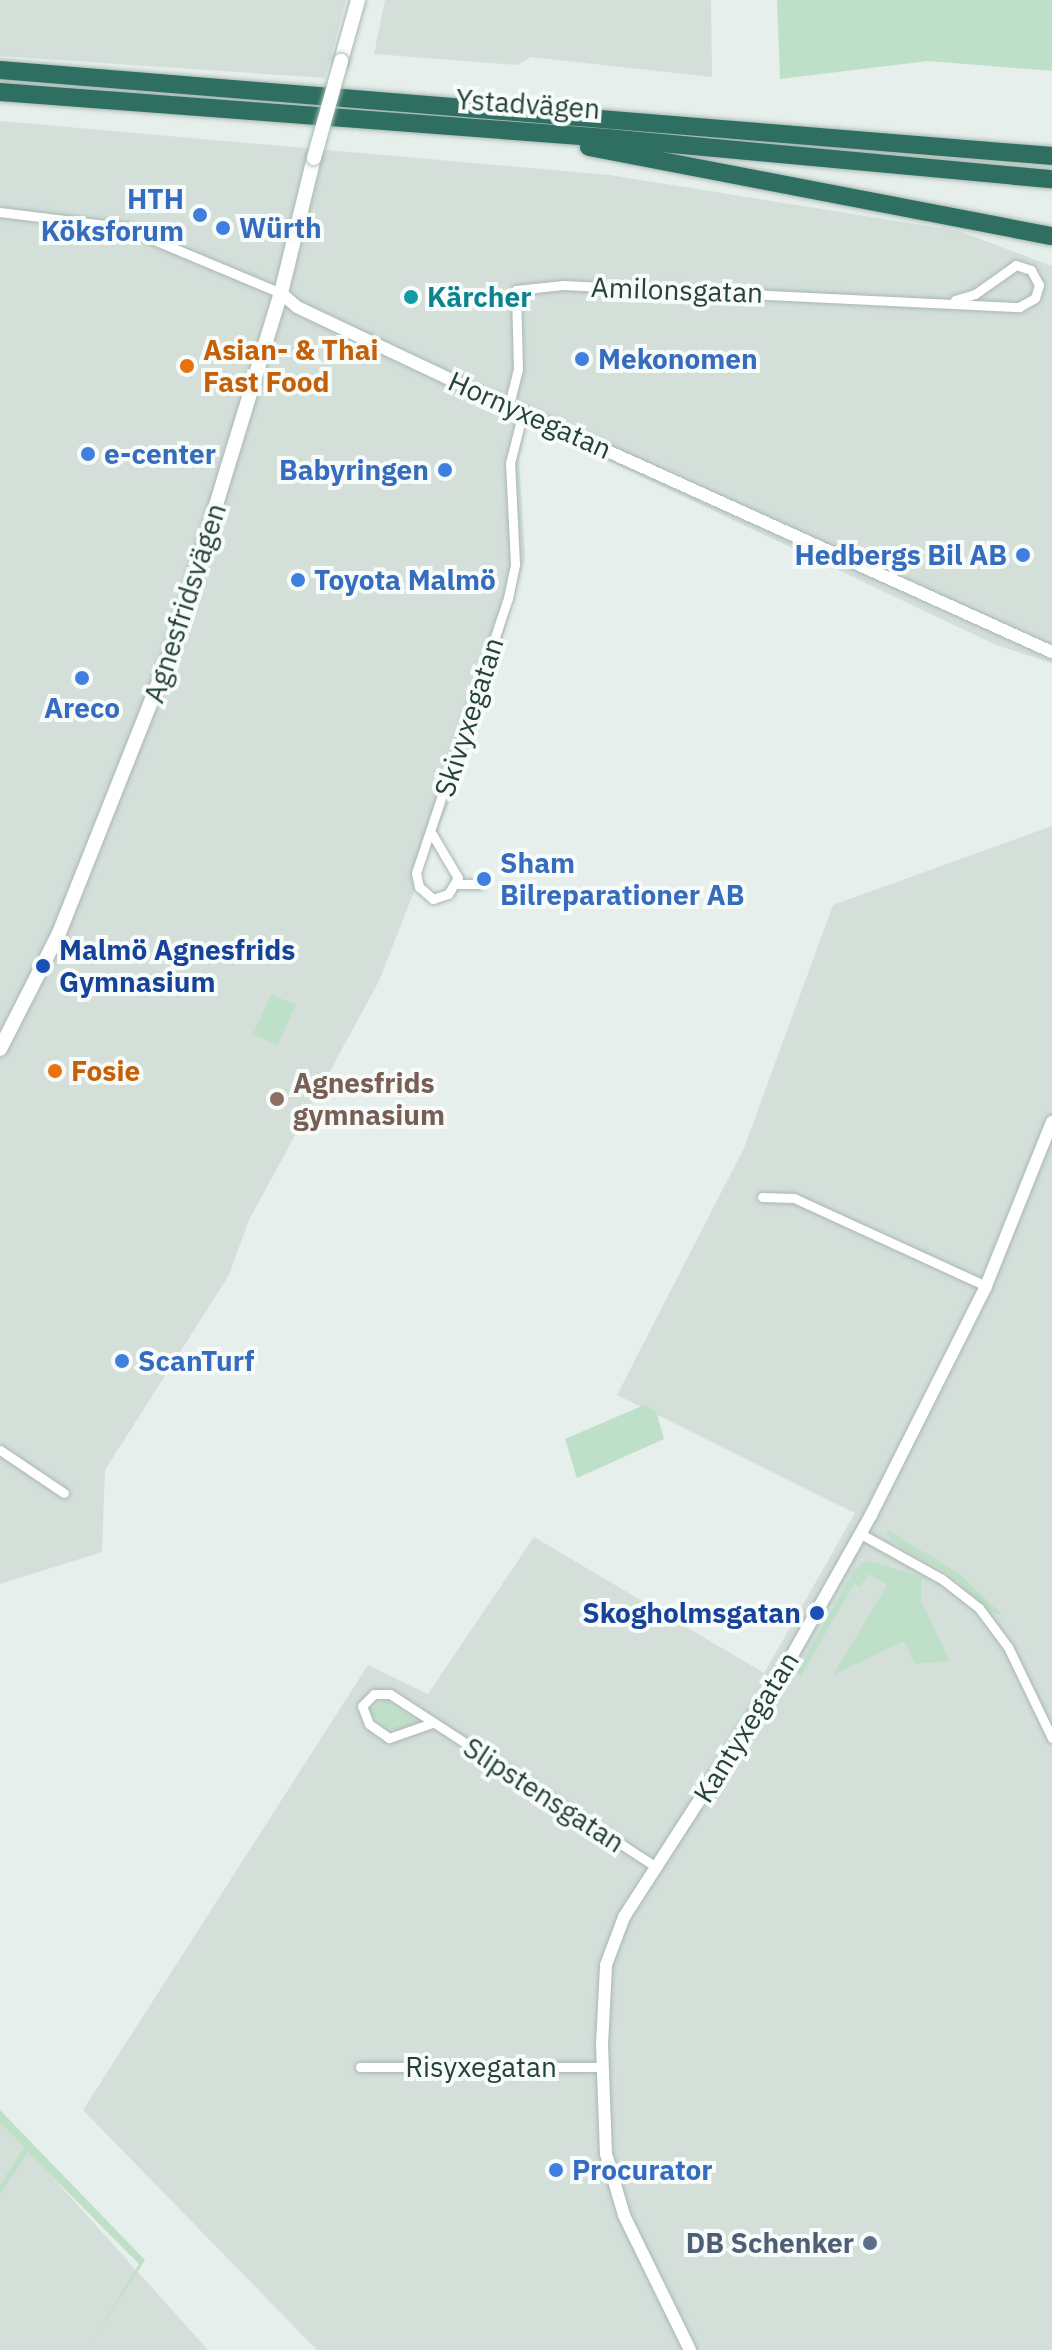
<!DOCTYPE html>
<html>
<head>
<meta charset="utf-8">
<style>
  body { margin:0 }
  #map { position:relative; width:1052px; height:2350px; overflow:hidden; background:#e6efeb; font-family:"IBM Plex Sans",sans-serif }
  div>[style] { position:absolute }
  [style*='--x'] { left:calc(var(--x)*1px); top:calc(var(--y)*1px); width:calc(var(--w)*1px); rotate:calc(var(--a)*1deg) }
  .built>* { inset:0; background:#d4dfda }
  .green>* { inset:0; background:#bfe0c8; transform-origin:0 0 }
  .roads { filter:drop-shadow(0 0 2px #a8b8b2) drop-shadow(0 0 2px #a8b8b2) }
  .minor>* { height:9px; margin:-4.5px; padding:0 4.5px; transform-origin:4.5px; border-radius:4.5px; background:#fff }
  .tertiary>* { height:12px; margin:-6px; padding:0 6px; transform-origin:6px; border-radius:6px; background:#fff }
  .secondary>* { height:14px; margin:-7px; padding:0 7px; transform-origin:7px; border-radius:7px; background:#fff }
  .motorway>* { height:18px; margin:-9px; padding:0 9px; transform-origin:9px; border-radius:9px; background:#2f6f62 }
  .bridges { filter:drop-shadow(0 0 2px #a4bbb3) drop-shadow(0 0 2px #a4bbb3) }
  .secondary-bridge>* { height:14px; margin:-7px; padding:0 7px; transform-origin:7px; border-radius:7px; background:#fff }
  .dots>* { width:22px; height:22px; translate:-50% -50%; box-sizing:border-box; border:4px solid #f7fbf9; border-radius:50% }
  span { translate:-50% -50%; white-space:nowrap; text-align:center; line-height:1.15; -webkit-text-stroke:8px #f7fbf9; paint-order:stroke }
  .street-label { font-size:28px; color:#24423a }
  .shop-label { font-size:28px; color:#366cbe; font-weight:700 }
  .right { translate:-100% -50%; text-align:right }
  .left { translate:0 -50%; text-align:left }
  .culture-label { font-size:28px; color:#0d838f; font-weight:700 }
  .food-label { font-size:28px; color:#c56008; font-weight:700 }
  .transit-label { font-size:28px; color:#164399; font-weight:700 }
  .education-label { font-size:28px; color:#785e54; font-weight:700 }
  .service-label { font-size:28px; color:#4e5e75; font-weight:700 }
</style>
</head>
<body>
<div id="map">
  <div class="built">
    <div style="clip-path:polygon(0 0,346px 0,325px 78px,0 56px)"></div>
    <div style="clip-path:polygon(385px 0,711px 0,712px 77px,531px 57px,517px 65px,374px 54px)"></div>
    <div style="clip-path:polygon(0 121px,609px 175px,959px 231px,1052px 266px,1052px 663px,996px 645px,527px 422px,519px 460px,525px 557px,477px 731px,379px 981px,249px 1220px,229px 1275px,105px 1470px,102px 1552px,0 1584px)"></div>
    <div style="clip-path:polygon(1052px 826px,1052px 2350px,317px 2350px,83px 2110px,368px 1665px,428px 1694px,534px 1537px,764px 1673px,855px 1513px,617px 1395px,744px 1148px,833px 905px)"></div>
    <div style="clip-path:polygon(0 2121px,29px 2151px,208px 2350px,0 2350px)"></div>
  </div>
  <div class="green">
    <div style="clip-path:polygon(777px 0,1052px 0,1052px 71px,928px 61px,780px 79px)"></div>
    <div style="left:271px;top:994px;width:27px;height:44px;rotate:24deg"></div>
    <div style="clip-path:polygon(644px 1405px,656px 1411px,664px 1439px,577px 1478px,565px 1439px)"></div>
    <div style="clip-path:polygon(889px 1531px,959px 1573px,1002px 1615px,991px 1612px,949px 1574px,899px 1546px,886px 1534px)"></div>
    <div style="clip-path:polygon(867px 1560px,922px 1577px,921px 1601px,950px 1661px,915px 1664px,904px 1641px,833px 1675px,887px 1585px,868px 1574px,860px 1587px,854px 1584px,801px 1676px,796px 1673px,855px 1569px)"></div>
    <div style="clip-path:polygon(384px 1701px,388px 1702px,418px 1722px,401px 1731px,384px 1727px,369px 1710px)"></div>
    <div style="clip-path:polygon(0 2110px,145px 2260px,87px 2350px,139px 2264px,28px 2152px,0 2195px,0 2185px,24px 2147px,0 2122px)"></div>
  </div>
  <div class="roads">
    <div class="minor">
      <div style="--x:0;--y:212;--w:124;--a:7"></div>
      <div style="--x:123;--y:227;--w:171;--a:22.7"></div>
      <div style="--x:509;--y:405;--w:37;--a:-76"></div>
      <div style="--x:518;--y:369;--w:79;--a:-91.5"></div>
      <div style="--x:516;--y:290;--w:47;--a:-6.1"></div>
      <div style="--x:563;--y:285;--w:457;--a:2.8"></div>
      <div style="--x:1019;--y:307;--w:18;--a:-29"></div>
      <div style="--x:1035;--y:298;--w:14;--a:-73"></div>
      <div style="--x:1039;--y:285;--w:17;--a:-118"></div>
      <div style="--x:1031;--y:270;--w:16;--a:-162"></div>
      <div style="--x:1016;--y:265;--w:50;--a:144.7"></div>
      <div style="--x:975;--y:294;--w:21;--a:163"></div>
      <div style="--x:432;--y:834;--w:51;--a:59.4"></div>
      <div style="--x:458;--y:878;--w:19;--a:122"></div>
      <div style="--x:448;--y:894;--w:16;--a:162"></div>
      <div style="--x:433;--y:899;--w:18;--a:-139"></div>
      <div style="--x:419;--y:887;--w:14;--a:-102"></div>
      <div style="--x:416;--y:873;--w:290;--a:-71.5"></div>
      <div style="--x:508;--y:598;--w:35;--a:-78"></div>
      <div style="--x:515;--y:564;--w:101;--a:-92.8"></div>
      <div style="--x:510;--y:463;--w:53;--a:-75.7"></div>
      <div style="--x:458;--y:884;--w:22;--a:0"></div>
      <div style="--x:762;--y:1197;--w:32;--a:2"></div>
      <div style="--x:794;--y:1198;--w:211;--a:24.6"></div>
      <div style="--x:0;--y:1450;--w:77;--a:33.9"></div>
      <div style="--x:861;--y:1534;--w:93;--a:29.1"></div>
      <div style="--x:942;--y:1579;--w:47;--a:38.1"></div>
      <div style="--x:979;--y:1608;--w:49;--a:53.4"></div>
      <div style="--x:1008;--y:1647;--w:101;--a:64.2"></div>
      <div style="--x:432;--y:1723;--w:46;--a:160.8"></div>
      <div style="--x:389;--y:1738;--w:24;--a:-145"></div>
      <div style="--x:369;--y:1724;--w:19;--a:-111"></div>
      <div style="--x:362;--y:1706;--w:17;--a:-45"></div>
      <div style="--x:374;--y:1694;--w:16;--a:0"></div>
      <div style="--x:390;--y:1694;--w:317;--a:33"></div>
      <div style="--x:360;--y:2067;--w:242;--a:0"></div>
    </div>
    <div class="tertiary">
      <div style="--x:281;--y:293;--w:21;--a:41"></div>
      <div style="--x:297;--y:307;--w:189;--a:25.3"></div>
      <div style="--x:468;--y:388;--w:641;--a:24.33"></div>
      <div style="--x:690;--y:2350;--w:150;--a:-116.1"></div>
      <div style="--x:624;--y:2215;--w:64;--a:-106.4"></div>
      <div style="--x:606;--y:2154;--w:109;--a:-92.1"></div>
      <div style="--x:602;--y:2045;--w:80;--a:-87.1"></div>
      <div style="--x:606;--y:1965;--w:51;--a:-69.4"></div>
      <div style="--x:624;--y:1917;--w:299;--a:-57.2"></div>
      <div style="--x:786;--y:1666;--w:173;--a:-60.6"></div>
      <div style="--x:871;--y:1515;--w:256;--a:-63.3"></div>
      <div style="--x:986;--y:1286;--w:177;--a:-68.1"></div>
    </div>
    <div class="secondary">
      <div style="--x:341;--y:61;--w:63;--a:-74.4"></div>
      <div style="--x:0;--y:1049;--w:130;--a:-63"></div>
      <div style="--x:59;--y:933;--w:306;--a:-68.3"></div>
      <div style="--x:172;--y:649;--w:372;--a:-73"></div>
      <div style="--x:281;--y:293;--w:139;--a:-76.3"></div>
    </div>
    <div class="motorway">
      <div style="--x:0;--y:70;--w:1056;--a:4.67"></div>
      <div style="--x:0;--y:92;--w:609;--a:4.33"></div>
      <div style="--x:607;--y:138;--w:447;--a:5.3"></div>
      <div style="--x:589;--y:147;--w:471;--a:10.9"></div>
    </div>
  </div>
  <div class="bridges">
    <div class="secondary-bridge">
      <div style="--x:314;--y:158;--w:101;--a:-74.4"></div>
    </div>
  </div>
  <div class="dots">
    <div style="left:200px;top:215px;background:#3f7fe0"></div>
    <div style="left:223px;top:228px;background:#3f7fe0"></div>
    <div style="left:411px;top:297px;background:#0f9aa8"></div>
    <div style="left:582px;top:359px;background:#3f7fe0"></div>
    <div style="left:187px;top:366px;background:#e8710a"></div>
    <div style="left:88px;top:454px;background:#3f7fe0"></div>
    <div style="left:445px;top:470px;background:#3f7fe0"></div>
    <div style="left:1023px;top:555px;background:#3f7fe0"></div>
    <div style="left:298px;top:580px;background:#3f7fe0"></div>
    <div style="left:82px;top:678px;background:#3f7fe0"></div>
    <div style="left:484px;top:879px;background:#3f7fe0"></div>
    <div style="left:43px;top:966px;background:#1a4fb4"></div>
    <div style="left:55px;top:1071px;background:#e8710a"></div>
    <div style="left:277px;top:1099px;background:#8d6e63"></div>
    <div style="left:122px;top:1361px;background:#3f7fe0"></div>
    <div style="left:817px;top:1613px;background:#1a4fb4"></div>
    <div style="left:556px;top:2170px;background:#3f7fe0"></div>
    <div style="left:870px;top:2243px;background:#5c6f8a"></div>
  </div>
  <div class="street-label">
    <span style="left:528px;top:104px;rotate:4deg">Ystadvägen</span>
    <span style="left:677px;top:290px;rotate:2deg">Amilonsgatan</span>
    <span style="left:530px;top:415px;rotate:24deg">Hornyxegatan</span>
    <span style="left:185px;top:603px;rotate:-72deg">Agnesfridsvägen</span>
    <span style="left:469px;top:717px;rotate:-72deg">Skivyxegatan</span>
    <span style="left:746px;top:1727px;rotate:-58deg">Kantyxegatan</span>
    <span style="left:544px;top:1795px;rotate:33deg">Slipstensgatan</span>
    <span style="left:481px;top:2067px">Risyxegatan</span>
  </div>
  <div class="shop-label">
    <span class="right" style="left:184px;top:215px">HTH<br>Köksforum</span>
    <span class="left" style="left:239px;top:228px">Würth</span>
    <span class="left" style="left:598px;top:359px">Mekonomen</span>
    <span class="left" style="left:104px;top:454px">e-center</span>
    <span class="right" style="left:429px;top:470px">Babyringen</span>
    <span class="right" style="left:1007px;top:555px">Hedbergs Bil AB</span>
    <span class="left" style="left:314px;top:580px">Toyota Malmö</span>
    <span style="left:82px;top:708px">Areco</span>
    <span class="left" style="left:500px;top:879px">Sham<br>Bilreparationer AB</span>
    <span class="left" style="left:138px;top:1361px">ScanTurf</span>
    <span class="left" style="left:572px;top:2170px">Procurator</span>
  </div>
  <div class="culture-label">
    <span class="left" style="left:427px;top:297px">Kärcher</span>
  </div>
  <div class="food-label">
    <span class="left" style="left:203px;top:366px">Asian- &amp; Thai<br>Fast Food</span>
    <span class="left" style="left:71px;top:1071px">Fosie</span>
  </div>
  <div class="transit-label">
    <span class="left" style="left:59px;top:966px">Malmö Agnesfrids<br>Gymnasium</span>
    <span class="right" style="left:801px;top:1613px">Skogholmsgatan</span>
  </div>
  <div class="education-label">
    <span class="left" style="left:293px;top:1099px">Agnesfrids<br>gymnasium</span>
  </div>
  <div class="service-label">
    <span class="right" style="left:854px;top:2243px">DB Schenker</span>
  </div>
</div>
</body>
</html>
